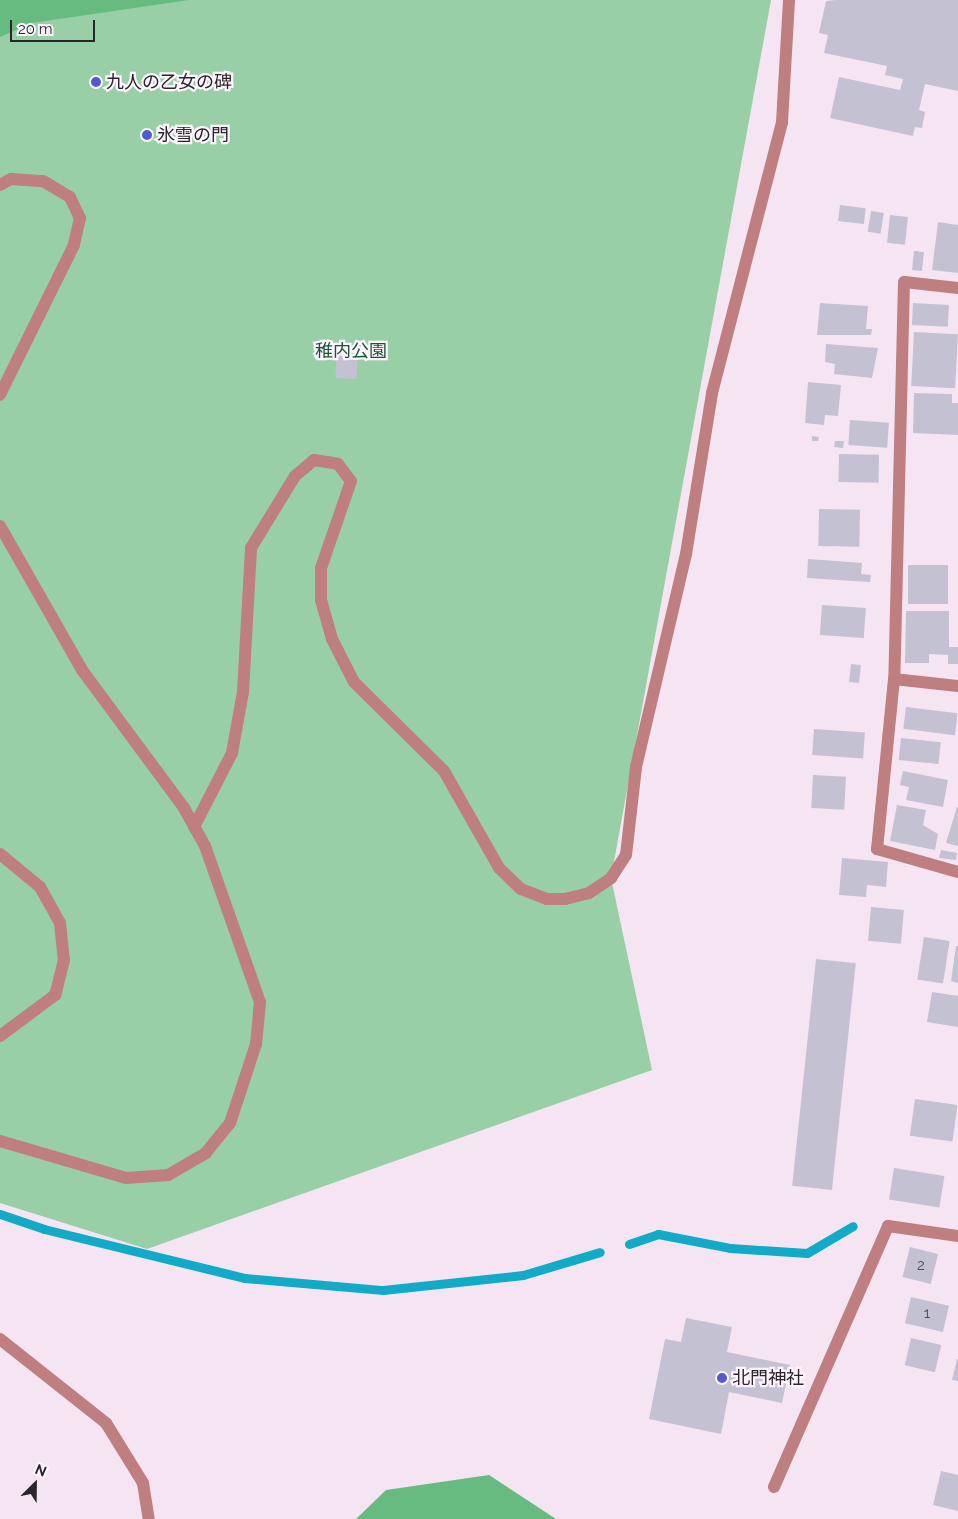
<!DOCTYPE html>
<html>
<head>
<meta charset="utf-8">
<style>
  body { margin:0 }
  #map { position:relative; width:958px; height:1519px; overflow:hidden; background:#f5e5f3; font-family:Raleway,"Noto Sans JP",sans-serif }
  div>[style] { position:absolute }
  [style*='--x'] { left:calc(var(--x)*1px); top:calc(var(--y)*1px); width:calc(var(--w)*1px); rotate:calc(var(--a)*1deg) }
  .green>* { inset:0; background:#98cfa6 }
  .forest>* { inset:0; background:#67bb81 }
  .stream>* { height:9px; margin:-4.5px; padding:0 4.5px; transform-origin:4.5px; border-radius:4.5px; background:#13aac7 }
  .building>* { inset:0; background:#c4c1d3; transform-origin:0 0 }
  .service>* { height:12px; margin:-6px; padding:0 6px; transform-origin:6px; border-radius:6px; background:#bf7e80 }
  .minor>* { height:12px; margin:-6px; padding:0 6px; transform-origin:6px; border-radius:6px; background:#bf7e80 }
  .dots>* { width:14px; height:14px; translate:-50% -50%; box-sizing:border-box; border:2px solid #fef4fd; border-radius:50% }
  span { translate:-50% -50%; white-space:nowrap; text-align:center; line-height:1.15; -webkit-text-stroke:4.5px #fef4fd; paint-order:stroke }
  .number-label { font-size:15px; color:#504c54 }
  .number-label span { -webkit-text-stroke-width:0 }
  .poi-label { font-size:18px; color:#2a252a }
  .left { translate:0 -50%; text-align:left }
  .park-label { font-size:18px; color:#185530 }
  .north { position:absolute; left:10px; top:1459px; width:50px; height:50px; -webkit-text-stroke:4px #fef4fd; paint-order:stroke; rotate:23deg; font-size:14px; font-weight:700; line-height:20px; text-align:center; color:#2a252a }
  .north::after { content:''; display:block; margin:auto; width:18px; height:22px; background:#2a252a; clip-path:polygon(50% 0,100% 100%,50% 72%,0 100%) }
  .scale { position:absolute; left:10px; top:20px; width:85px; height:22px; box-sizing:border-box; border:2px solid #2a252a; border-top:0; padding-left:6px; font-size:15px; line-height:18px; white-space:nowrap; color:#2a252a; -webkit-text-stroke:4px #fef4fd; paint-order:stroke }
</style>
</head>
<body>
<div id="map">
  <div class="green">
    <div style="clip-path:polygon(0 0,771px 0,611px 878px,652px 1070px,147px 1249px,0 1203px)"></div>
  </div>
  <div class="forest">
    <div style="clip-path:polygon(0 0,189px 0,32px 23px,0 37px)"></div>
    <div style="clip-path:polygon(489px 1475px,556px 1519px,356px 1519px,386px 1490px)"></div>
  </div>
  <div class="stream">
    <div style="--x:0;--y:1214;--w:46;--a:18.8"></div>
    <div style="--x:44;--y:1229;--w:207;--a:13.7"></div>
    <div style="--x:245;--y:1278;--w:139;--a:5"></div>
    <div style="--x:383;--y:1290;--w:141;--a:-6.1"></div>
    <div style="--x:523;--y:1275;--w:80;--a:-16.6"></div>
    <div style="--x:629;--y:1244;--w:31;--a:-19"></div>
    <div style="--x:658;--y:1234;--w:73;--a:11"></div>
    <div style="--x:730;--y:1248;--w:77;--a:3.7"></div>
    <div style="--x:807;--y:1253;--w:53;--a:-30.4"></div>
  </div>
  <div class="building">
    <div style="clip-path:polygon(836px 0,958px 0,958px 91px,925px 84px,919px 110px,925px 112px,922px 128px,915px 127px,913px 136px,830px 118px,839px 77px,900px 90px,903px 79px,885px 75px,887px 66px,824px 53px,828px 35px,819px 33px,826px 1px)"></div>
    <div style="left:840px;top:205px;width:26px;height:16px;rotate:7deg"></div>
    <div style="left:871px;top:211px;width:13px;height:21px;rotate:9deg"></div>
    <div style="left:890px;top:215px;width:18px;height:28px;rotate:6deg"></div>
    <div style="clip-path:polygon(938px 222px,958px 225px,958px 273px,932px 270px)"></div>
    <div style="left:914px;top:251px;width:10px;height:19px;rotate:6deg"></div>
    <div style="clip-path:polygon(820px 303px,868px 306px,866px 329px,872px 329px,871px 335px,817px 335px)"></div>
    <div style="left:913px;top:303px;width:36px;height:22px;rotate:3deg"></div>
    <div style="left:914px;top:332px;width:44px;height:54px;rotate:3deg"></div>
    <div style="clip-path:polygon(826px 344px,878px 348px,872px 378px,834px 374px,835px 364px,825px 362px)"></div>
    <div style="left:337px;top:348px;width:21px;height:30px;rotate:3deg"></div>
    <div style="clip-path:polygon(808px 382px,841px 385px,838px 416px,825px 415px,824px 425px,805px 423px)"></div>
    <div style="clip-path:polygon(914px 393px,952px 394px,952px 403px,958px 403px,958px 435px,913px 433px)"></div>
    <div style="left:850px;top:420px;width:39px;height:25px;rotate:4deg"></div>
    <div style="clip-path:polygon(812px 436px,819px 437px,818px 441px,812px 441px)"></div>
    <div style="clip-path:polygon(835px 441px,844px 441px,843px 448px,834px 447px)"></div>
    <div style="left:839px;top:454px;width:40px;height:28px;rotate:1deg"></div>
    <div style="left:819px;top:509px;width:41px;height:37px;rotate:1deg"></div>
    <div style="clip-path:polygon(808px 559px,862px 563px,861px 574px,871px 575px,870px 582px,807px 578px)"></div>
    <div style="left:908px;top:565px;width:40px;height:39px"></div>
    <div style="left:822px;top:605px;width:44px;height:30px;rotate:4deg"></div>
    <div style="clip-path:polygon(906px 611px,949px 611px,949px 647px,958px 647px,958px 664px,948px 664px,948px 655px,929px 654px,929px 663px,905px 663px)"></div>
    <div style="left:851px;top:664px;width:10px;height:18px;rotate:6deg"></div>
    <div style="left:906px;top:707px;width:52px;height:22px;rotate:7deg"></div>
    <div style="left:814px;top:729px;width:51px;height:26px;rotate:4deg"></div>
    <div style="left:901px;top:738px;width:40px;height:22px;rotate:6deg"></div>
    <div style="clip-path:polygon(903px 771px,948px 780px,943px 807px,906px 800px,909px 787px,900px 785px)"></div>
    <div style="left:813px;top:775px;width:33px;height:33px;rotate:3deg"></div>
    <div style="clip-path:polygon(897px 805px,926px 810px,923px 825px,938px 834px,935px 850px,890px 841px)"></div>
    <div style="clip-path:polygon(957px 807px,958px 807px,958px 846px,946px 843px)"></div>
    <div style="clip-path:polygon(941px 850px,957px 853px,956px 860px,939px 858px)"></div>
    <div style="clip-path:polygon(842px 858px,888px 862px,886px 887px,867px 885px,866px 897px,839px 895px)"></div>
    <div style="left:871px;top:907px;width:33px;height:34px;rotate:5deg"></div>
    <div style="left:924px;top:937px;width:26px;height:43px;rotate:9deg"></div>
    <div style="clip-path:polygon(956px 946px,958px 946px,958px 983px,951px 981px)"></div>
    <div style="left:816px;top:959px;width:40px;height:228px;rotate:6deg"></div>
    <div style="clip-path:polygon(932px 992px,958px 996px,958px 1027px,927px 1022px)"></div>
    <div style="left:915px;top:1099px;width:43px;height:37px;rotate:8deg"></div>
    <div style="left:894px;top:1168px;width:51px;height:32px;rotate:9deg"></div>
    <div style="left:910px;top:1247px;width:29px;height:31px;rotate:14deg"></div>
    <div style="left:911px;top:1297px;width:39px;height:27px;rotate:13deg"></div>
    <div style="clip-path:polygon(686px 1318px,732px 1327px,727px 1352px,790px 1365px,782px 1403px,729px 1392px,721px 1434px,649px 1419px,665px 1339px,681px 1342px)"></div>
    <div style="left:911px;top:1338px;width:31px;height:28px;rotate:13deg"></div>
    <div style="clip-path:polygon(957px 1359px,958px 1359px,958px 1381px,952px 1380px)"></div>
    <div style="clip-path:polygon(941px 1471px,958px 1475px,958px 1511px,933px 1505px)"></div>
  </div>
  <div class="service">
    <div style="--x:774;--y:1487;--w:285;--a:-66.4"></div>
  </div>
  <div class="minor">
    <div style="--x:0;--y:185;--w:13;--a:-29"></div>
    <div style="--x:11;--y:179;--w:32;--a:4"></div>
    <div style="--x:43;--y:181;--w:31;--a:31"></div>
    <div style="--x:70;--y:197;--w:23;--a:65"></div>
    <div style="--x:80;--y:218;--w:28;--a:103"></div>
    <div style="--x:74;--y:245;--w:167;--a:116.3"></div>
    <div style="--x:958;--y:288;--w:54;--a:-173.7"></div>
    <div style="--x:904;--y:282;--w:397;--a:91.4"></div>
    <div style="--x:894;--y:679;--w:171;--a:95.7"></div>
    <div style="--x:877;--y:849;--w:84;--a:15.9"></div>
    <div style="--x:0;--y:526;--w:166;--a:60.3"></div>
    <div style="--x:82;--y:670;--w:172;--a:53.5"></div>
    <div style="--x:184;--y:808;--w:43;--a:61.1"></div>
    <div style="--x:205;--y:846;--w:165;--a:70.6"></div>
    <div style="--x:260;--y:1002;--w:42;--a:95.4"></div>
    <div style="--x:256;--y:1044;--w:83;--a:108.2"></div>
    <div style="--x:230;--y:1123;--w:38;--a:129"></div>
    <div style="--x:206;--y:1153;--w:44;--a:149.9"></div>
    <div style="--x:168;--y:1175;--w:42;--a:175.9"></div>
    <div style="--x:126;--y:1178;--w:131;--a:-163.6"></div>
    <div style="--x:894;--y:679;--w:64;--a:6.2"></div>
    <div style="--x:194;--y:827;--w:83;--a:-62.8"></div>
    <div style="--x:232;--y:753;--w:62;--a:-79.8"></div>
    <div style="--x:243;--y:692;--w:144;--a:-86.8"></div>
    <div style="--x:251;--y:548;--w:84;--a:-58.6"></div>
    <div style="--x:295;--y:476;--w:25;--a:-40"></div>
    <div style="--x:314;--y:460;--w:24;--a:9"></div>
    <div style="--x:338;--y:464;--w:21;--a:53"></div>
    <div style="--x:351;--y:481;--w:92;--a:109"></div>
    <div style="--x:321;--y:568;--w:32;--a:90"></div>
    <div style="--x:321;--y:600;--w:41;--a:74.2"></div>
    <div style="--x:332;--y:639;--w:48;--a:62.9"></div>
    <div style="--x:354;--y:682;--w:127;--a:44.7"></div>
    <div style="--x:444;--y:771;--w:112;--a:60.4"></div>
    <div style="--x:499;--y:868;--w:30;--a:44"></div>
    <div style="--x:521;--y:889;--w:28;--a:21"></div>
    <div style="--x:547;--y:899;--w:18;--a:0"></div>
    <div style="--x:565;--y:899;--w:25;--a:-14"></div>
    <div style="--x:589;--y:893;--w:27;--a:-34"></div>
    <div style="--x:611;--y:878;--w:27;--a:-57"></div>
    <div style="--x:626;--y:855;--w:89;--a:-83.5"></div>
    <div style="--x:636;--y:767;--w:219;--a:-76.8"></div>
    <div style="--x:686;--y:554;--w:163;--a:-80.8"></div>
    <div style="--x:712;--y:393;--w:280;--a:-75.5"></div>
    <div style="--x:782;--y:122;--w:122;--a:-86.7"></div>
    <div style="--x:0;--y:854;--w:52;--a:39.5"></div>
    <div style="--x:40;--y:887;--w:41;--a:60.9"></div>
    <div style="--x:60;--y:923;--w:37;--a:84"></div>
    <div style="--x:64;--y:960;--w:36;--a:104"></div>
    <div style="--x:55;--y:995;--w:69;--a:143.3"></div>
    <div style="--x:888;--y:1226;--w:71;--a:8.1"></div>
    <div style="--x:0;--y:1339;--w:135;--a:38.4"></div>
    <div style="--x:106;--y:1423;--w:70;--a:58.3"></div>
    <div style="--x:143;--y:1483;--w:36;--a:81"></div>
  </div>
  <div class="dots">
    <div style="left:96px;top:82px;background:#515bd1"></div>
    <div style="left:147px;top:135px;background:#515bd1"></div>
    <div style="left:722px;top:1378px;background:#515bd1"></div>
  </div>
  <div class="number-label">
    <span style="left:921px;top:1266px">2</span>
    <span style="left:927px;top:1314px">1</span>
  </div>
  <div class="poi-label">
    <span class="left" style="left:106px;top:82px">九人の乙女の碑</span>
    <span class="left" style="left:157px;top:135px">氷雪の門</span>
    <span class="left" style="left:732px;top:1378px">北門神社</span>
  </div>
  <div class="park-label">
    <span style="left:351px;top:351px">稚内公園</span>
  </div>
  <div class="north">N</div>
  <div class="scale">20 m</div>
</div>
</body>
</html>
